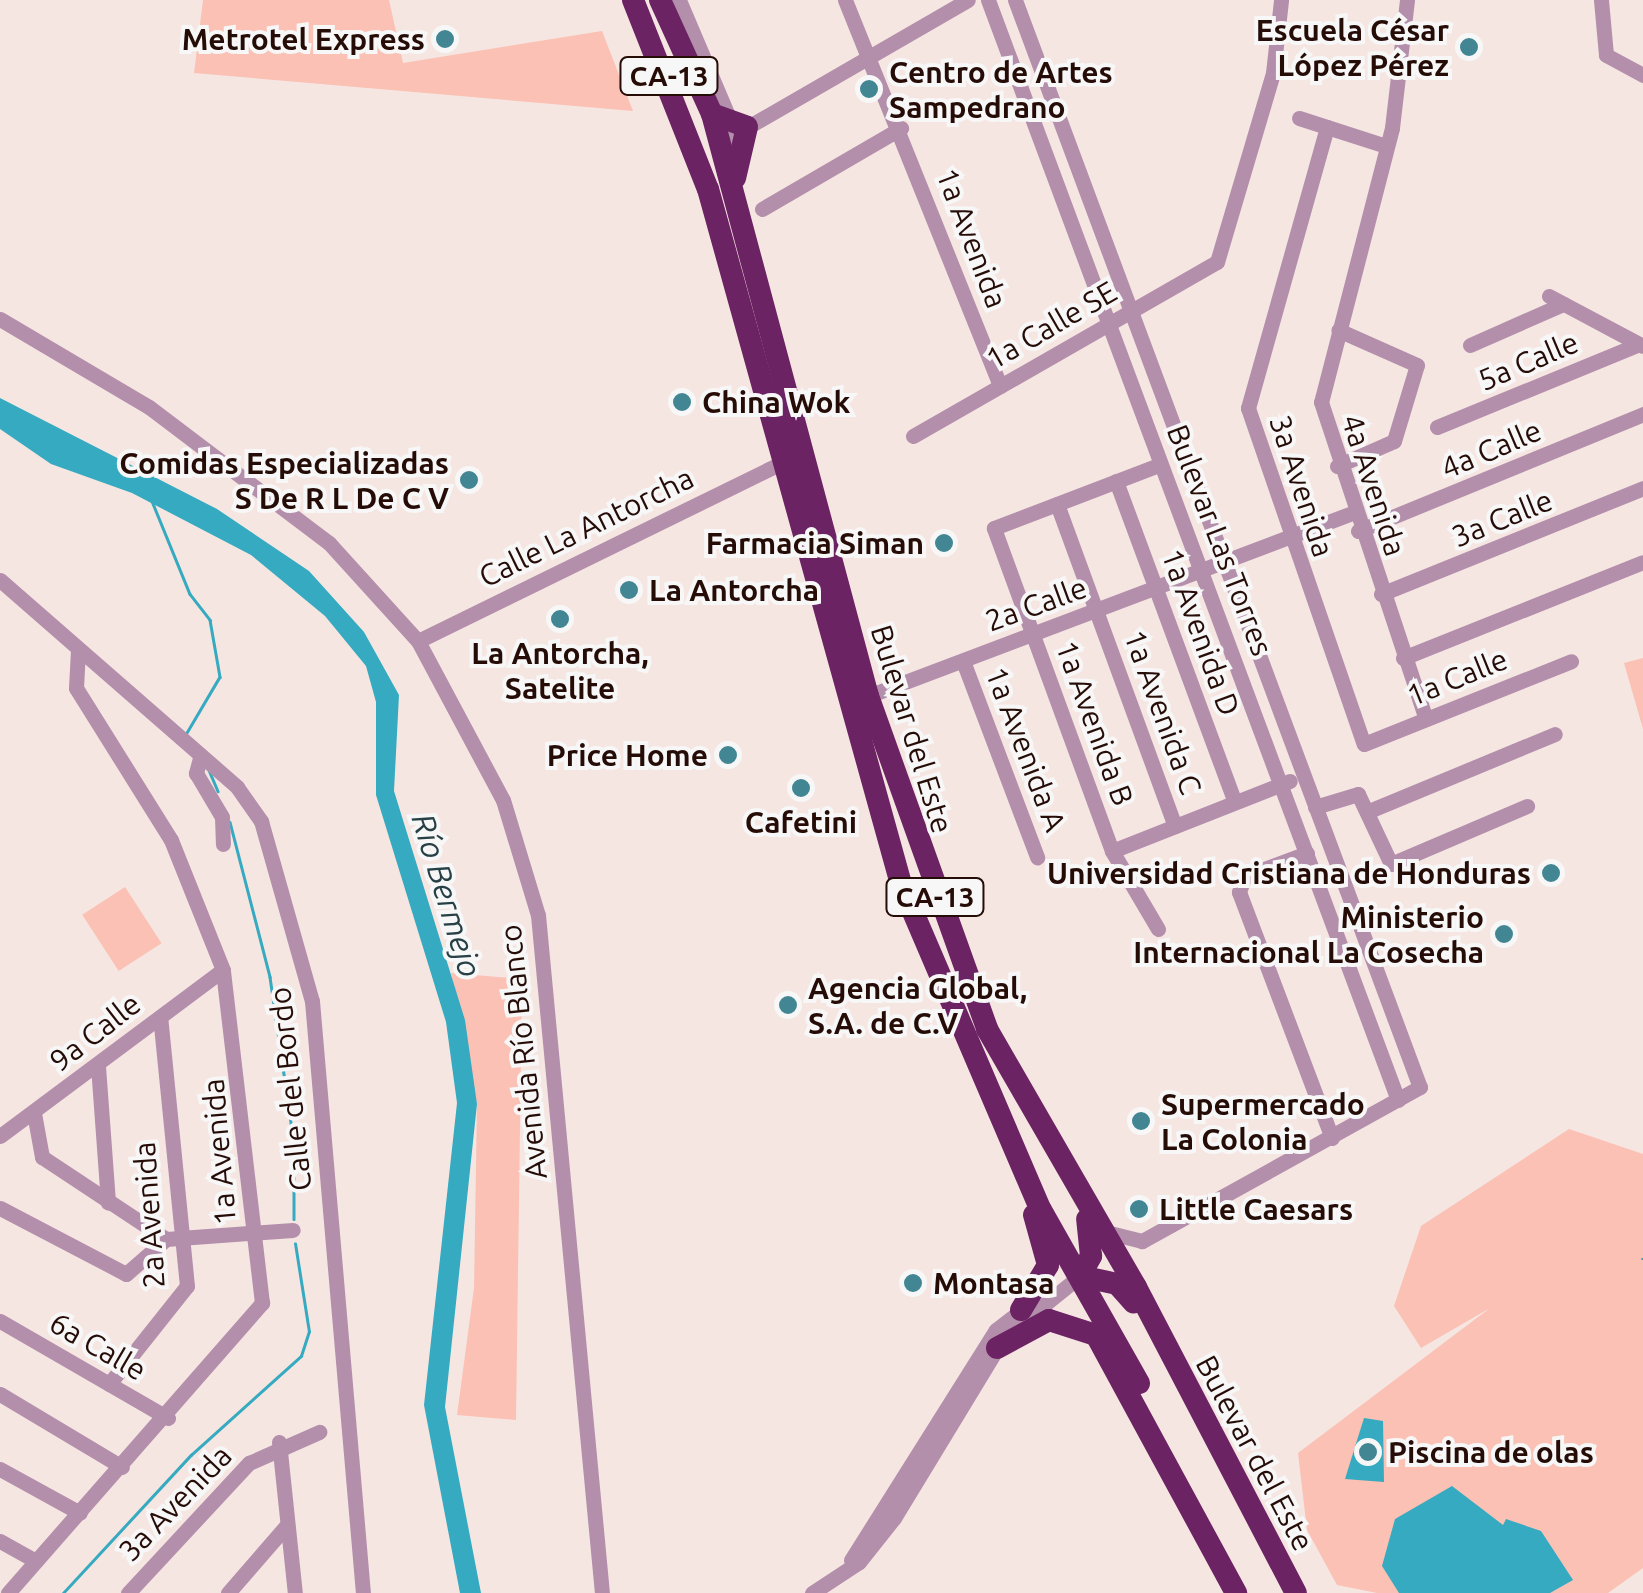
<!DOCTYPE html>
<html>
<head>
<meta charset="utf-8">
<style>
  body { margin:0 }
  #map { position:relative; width:1643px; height:1593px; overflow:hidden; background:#f6e6e2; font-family:Ubuntu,sans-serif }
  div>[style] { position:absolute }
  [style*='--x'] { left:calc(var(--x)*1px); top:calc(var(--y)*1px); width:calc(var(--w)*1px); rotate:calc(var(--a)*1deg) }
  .green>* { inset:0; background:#fac1b4; transform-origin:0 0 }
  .water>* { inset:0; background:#35aac0 }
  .stream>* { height:2.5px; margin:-1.25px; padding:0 1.25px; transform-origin:1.25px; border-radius:1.25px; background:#35aac0 }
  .minor>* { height:15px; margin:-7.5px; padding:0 7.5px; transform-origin:7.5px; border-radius:7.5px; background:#b38fac }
  .highway>* { height:22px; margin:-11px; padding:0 11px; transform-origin:11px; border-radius:11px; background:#6c2363 }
  .highway-bridge>* { height:22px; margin:-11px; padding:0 11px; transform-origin:11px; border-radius:11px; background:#6c2363 }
  .dots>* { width:28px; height:28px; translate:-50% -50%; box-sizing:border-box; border:5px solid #f7f7f7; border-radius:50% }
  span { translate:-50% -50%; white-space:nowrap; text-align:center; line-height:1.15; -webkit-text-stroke:8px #f7f7f7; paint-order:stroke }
  .shield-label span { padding:2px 8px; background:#f7f7f7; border:2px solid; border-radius:8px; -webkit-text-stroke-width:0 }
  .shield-label { font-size:28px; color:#260c07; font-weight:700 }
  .poi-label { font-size:30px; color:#260c07; font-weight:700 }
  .right { translate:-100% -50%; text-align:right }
  .left { translate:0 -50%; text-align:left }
  .street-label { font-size:30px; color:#260c07 }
  .water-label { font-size:32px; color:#274045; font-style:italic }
</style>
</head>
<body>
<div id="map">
  <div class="green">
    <div style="clip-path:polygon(203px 0,389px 0,403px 63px,602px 31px,633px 111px,194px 73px)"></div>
    <div style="clip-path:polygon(1643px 658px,1643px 729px,1624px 663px)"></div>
    <div style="left:125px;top:887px;width:67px;height:51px;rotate:57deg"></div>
    <div style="clip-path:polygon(451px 973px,522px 979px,516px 1420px,457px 1415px,474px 1288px,477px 1104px)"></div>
    <div style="clip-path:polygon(1569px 1129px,1643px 1154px,1643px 1568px,1608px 1593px,1377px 1593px,1337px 1585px,1307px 1530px,1298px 1453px,1490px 1308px,1421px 1348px,1394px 1306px,1421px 1226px)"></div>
  </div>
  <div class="water">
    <div style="clip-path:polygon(0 398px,217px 509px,309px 571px,364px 632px,399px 695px,394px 791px,465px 1020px,477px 1104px,445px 1407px,481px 1593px,460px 1593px,424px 1405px,457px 1103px,446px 1022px,376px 795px,376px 702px,366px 666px,325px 616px,251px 555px,132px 493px,51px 464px,0 429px)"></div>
    <div style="clip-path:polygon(1364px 1418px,1383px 1421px,1384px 1482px,1345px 1479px)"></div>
    <div style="clip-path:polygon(1452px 1486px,1503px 1525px,1506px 1519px,1541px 1531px,1573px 1580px,1550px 1593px,1399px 1593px,1382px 1566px,1395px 1519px)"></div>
  </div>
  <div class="stream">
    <div style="--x:152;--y:501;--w:100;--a:67.8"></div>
    <div style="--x:190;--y:594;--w:33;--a:52"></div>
    <div style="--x:210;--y:620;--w:58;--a:80"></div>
    <div style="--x:220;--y:677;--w:65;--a:120.5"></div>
    <div style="--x:209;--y:770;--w:23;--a:67"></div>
    <div style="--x:230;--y:822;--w:160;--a:75.5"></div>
    <div style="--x:270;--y:977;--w:169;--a:81.8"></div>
    <div style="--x:294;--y:1144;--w:75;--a:90"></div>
    <div style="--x:1642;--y:1259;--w:1;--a:0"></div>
    <div style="--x:63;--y:1593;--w:188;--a:-47.2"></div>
    <div style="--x:191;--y:1455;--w:148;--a:-42"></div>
    <div style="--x:301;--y:1356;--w:25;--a:-72"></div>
    <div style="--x:309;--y:1332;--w:89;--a:-99"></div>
  </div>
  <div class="minor">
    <div style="--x:679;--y:0;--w:136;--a:67"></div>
    <div style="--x:845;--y:0;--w:416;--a:68.1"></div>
    <div style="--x:988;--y:0;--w:1174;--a:69.56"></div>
    <div style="--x:1015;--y:0;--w:1160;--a:69.57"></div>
    <div style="--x:1420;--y:1087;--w:318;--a:151"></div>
    <div style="--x:1142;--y:1241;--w:38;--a:-166"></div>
    <div style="--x:1407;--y:0;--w:129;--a:96.7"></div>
    <div style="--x:1392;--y:128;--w:283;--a:104.5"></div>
    <div style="--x:1321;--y:402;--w:334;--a:71.7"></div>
    <div style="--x:1601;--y:0;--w:55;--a:84.8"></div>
    <div style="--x:1606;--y:55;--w:42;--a:28.4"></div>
    <div style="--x:1299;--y:118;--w:91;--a:17.8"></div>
    <div style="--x:1327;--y:127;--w:292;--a:105.7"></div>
    <div style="--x:1248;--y:408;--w:355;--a:71"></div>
    <div style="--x:1364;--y:744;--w:223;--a:-21.8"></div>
    <div style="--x:720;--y:143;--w:286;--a:-30"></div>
    <div style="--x:762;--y:209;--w:161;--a:-30.2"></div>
    <div style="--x:1549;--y:296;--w:106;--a:28"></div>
    <div style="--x:0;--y:319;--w:173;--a:30.6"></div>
    <div style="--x:149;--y:407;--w:226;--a:37.1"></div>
    <div style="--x:329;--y:543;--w:132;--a:47.8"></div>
    <div style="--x:418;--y:641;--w:180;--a:61.9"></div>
    <div style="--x:503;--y:800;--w:120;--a:73.1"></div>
    <div style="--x:538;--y:915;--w:681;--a:84.61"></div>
    <div style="--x:1470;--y:345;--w:102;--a:-23.8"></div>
    <div style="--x:1437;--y:427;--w:218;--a:-22.3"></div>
    <div style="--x:913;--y:436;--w:350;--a:-29.8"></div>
    <div style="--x:1217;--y:262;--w:197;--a:-73.5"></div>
    <div style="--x:1273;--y:73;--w:73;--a:-83.7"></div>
    <div style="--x:1337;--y:466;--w:62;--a:-23.7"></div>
    <div style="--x:1394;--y:441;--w:79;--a:-73.2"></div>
    <div style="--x:1417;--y:365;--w:86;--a:-156.1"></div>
    <div style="--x:1116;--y:481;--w:342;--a:69.7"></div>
    <div style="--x:1057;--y:504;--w:343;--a:69.9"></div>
    <div style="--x:1358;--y:531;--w:308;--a:-22.3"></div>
    <div style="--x:0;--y:580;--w:315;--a:41.1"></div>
    <div style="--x:237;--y:787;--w:42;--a:54.8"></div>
    <div style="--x:261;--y:821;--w:187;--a:74.2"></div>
    <div style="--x:312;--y:1001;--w:594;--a:85.08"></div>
    <div style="--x:1381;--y:594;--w:283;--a:-22"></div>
    <div style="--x:418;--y:641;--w:403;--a:-26.1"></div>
    <div style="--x:1403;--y:658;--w:258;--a:-21.8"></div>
    <div style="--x:963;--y:661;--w:210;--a:69.3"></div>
    <div style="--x:868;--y:696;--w:517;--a:-20.71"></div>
    <div style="--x:200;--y:758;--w:16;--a:105"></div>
    <div style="--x:196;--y:773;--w:51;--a:59.4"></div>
    <div style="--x:222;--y:817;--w:27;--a:88"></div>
    <div style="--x:1315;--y:807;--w:45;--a:-16.8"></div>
    <div style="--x:1358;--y:794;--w:77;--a:64.8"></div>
    <div style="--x:1391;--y:864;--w:148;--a:-23.1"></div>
    <div style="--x:1369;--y:811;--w:201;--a:-22.5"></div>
    <div style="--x:1112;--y:851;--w:191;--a:-21.5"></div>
    <div style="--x:1307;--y:853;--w:66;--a:159.6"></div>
    <div style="--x:1245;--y:876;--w:17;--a:111"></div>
    <div style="--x:1239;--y:892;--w:263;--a:69.3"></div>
    <div style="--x:1158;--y:929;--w:91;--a:-120.5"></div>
    <div style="--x:1112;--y:851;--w:344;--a:-110.1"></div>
    <div style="--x:994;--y:528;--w:177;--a:-20.9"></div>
    <div style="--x:98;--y:1066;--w:137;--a:85.8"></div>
    <div style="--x:34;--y:1113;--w:45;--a:79.7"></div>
    <div style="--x:42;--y:1157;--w:149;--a:33.5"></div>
    <div style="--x:166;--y:1239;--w:127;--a:-4.1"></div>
    <div style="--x:0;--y:1136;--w:278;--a:-36.7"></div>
    <div style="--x:0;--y:1208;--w:142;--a:27.6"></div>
    <div style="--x:126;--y:1274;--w:53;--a:-41.2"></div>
    <div style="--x:0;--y:1321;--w:194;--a:30"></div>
    <div style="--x:109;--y:1384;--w:125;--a:-51.5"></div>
    <div style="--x:187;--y:1286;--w:270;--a:-95.7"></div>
    <div style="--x:0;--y:1394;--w:142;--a:30.9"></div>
    <div style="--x:279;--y:1442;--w:152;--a:84"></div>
    <div style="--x:0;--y:1469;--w:91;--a:28.8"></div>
    <div style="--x:0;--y:1541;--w:41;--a:29.1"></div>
    <div style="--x:851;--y:1560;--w:272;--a:-57.8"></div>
    <div style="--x:996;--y:1330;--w:39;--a:-38"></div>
    <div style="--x:8;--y:1593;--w:386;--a:-48.8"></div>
    <div style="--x:262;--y:1303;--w:335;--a:-96.7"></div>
    <div style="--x:223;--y:970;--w:140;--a:-111.8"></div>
    <div style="--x:171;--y:840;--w:179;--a:-122"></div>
    <div style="--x:76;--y:688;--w:39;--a:-87"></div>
    <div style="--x:128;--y:1593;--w:178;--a:-47.1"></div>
    <div style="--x:249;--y:1463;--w:77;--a:-23.9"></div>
    <div style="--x:228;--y:1593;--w:90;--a:-49.1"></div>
    <div style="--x:812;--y:1593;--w:56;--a:-33.4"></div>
    <div style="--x:859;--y:1562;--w:56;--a:-51.5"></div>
    <div style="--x:894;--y:1518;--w:212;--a:-58.7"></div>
    <div style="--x:1004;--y:1337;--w:97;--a:-38.8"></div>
  </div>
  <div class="highway">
    <div style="--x:633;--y:0;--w:203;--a:68.4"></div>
    <div style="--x:708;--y:189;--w:721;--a:74.48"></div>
    <div style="--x:901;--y:884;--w:355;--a:66.8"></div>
    <div style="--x:660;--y:0;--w:125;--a:65.5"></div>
    <div style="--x:712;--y:114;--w:603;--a:75"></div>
    <div style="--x:868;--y:696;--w:354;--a:70.3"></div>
    <div style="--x:987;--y:1029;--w:298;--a:60"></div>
    <div style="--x:1136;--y:1287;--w:345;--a:62.4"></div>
    <div style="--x:712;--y:114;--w:37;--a:20"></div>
    <div style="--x:747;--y:127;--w:52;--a:103.2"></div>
    <div style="--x:1080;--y:1276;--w:23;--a:-61"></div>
    <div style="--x:1091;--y:1256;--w:37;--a:-96"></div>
    <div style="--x:1080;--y:1276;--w:38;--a:12"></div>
    <div style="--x:1117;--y:1284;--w:25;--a:48"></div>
    <div style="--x:1021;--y:1310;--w:52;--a:-59"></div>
    <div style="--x:1048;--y:1265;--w:52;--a:-105.6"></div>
    <div style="--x:997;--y:1348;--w:59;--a:-28.3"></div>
    <div style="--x:1049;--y:1320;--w:49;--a:17.7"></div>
    <div style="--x:1096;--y:1335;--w:294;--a:61.5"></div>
  </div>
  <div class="highway-bridge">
    <div style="--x:1041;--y:1210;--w:199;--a:60.5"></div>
  </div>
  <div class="dots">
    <div style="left:445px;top:39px;background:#428694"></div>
    <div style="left:1469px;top:47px;background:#428694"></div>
    <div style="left:869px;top:89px;background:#428694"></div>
    <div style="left:682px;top:402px;background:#428694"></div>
    <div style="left:469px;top:480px;background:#428694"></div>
    <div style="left:944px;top:543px;background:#428694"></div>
    <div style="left:629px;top:590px;background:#428694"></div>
    <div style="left:560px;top:619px;background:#428694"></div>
    <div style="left:728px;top:755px;background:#428694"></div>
    <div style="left:801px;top:788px;background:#428694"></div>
    <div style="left:1551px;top:873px;background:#428694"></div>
    <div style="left:1504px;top:934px;background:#428694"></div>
    <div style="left:788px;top:1005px;background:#428694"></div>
    <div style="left:1141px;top:1121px;background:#428694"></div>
    <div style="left:1139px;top:1209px;background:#428694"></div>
    <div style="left:913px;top:1283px;background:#428694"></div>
    <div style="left:1368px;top:1452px;background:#428694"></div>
  </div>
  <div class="shield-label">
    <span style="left:669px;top:76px">CA-13</span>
    <span style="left:935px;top:897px">CA-13</span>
  </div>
  <div class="poi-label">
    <span class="right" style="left:1449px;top:47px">Escuela César<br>López Pérez</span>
    <span class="right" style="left:425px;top:39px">Metrotel Express</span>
    <span class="left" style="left:889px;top:89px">Centro de Artes<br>Sampedrano</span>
    <span class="left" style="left:702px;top:402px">China Wok</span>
    <span class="right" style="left:449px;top:480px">Comidas Especializadas<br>S De R L De C V</span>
    <span class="right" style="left:924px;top:543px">Farmacia Siman</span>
    <span class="left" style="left:649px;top:590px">La Antorcha</span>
    <span style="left:560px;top:670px">La Antorcha,<br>Satelite</span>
    <span class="right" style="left:708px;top:755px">Price Home</span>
    <span style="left:801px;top:822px">Cafetini</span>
    <span class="right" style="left:1531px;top:873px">Universidad Cristiana de Honduras</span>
    <span class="right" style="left:1484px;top:934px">Ministerio<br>Internacional La Cosecha</span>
    <span class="left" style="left:808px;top:1005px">Agencia Global,<br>S.A. de C.V</span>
    <span class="left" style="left:1161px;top:1121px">Supermercado<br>La Colonia</span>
    <span class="left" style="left:1159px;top:1209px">Little Caesars</span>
    <span class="left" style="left:933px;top:1283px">Montasa</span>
    <span class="left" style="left:1388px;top:1452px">Piscina de olas</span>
  </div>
  <div class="street-label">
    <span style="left:972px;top:238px;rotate:69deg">1a Avenida</span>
    <span style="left:1051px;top:325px;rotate:-30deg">1a Calle SE</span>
    <span style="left:1528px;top:361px;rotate:-23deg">5a Calle</span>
    <span style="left:1491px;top:449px;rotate:-23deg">4a Calle</span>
    <span style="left:1374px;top:485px;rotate:72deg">4a Avenida</span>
    <span style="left:1302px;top:486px;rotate:72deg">3a Avenida</span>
    <span style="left:1502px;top:518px;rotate:-22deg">3a Calle</span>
    <span style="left:586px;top:527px;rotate:-26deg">Calle La Antorcha</span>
    <span style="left:1220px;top:540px;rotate:69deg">Bulevar Las Torres</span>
    <span style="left:1036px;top:604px;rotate:-20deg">2a Calle</span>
    <span style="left:1201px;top:632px;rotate:70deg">1a Avenida D</span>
    <span style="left:1457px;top:677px;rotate:-22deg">1a Calle</span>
    <span style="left:1163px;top:712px;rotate:70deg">1a Avenida C</span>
    <span style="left:1095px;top:723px;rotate:70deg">1a Avenida B</span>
    <span style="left:912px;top:729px;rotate:73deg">Bulevar del Este</span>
    <span style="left:1026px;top:749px;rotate:69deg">1a Avenida A</span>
    <span style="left:95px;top:1032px;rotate:-38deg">9a Calle</span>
    <span style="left:523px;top:1052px;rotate:-96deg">Avenida Río Blanco</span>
    <span style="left:290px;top:1089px;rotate:-96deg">Calle del Bordo</span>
    <span style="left:219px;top:1152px;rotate:-95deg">1a Avenida</span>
    <span style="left:149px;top:1215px;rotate:-94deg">2a Avenida</span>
    <span style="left:98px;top:1346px;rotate:30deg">6a Calle</span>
    <span style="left:1255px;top:1453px;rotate:62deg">Bulevar del Este</span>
    <span style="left:175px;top:1503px;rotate:-46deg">3a Avenida</span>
  </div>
  <div class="water-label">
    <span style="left:447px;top:895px;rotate:73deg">Río Bermejo</span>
  </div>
</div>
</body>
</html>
